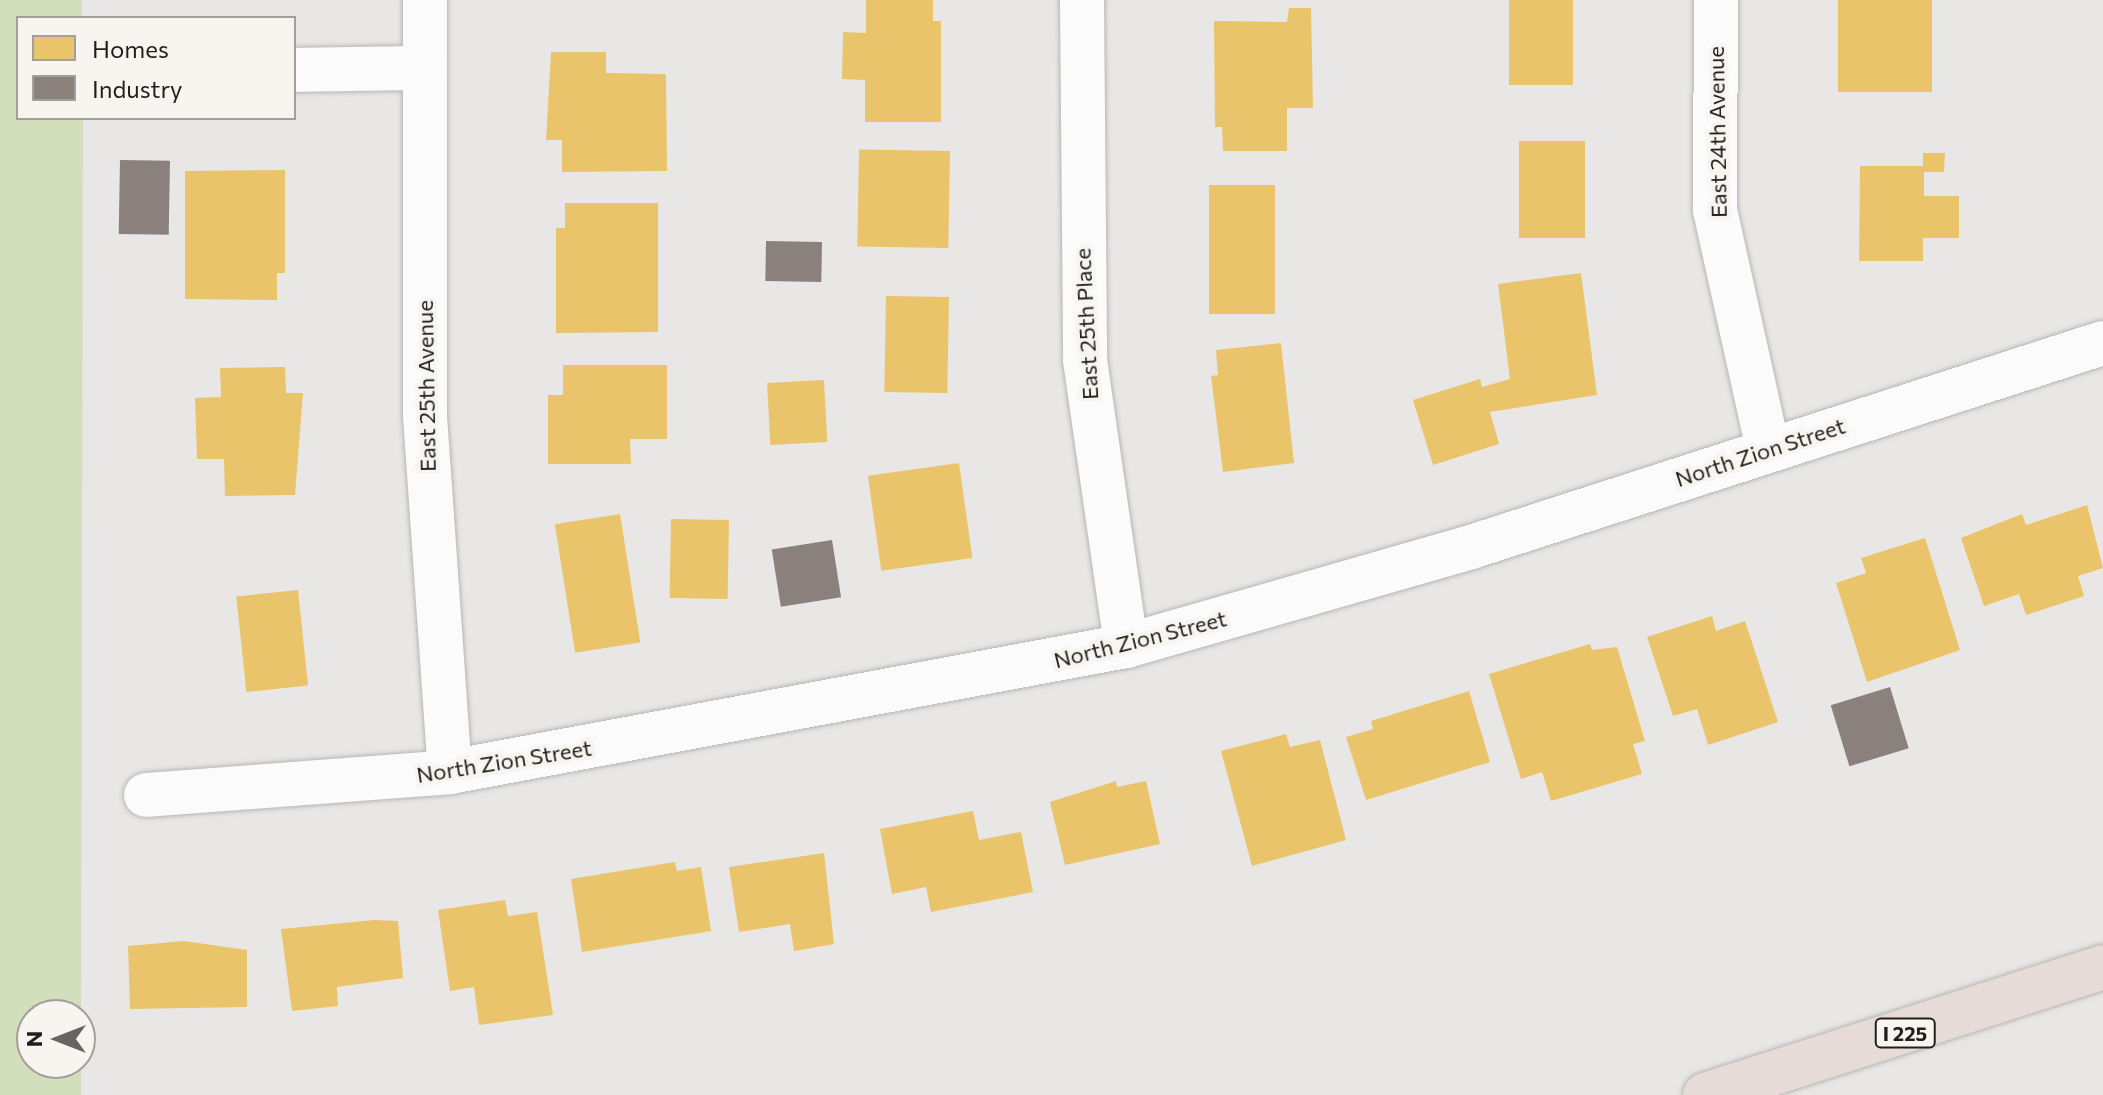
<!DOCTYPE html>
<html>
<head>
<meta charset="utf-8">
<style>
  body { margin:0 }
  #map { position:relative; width:2103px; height:1095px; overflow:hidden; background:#e9e7e5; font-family:Commissioner,sans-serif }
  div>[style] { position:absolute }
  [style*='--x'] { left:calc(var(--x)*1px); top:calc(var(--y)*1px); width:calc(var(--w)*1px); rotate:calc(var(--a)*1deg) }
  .green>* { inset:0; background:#d2debc }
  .homes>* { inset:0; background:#e9c46a; transform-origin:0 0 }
  .industry>* { inset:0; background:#8a817c; transform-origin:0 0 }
  .roads { filter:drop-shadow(0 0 2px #b6b6b4) drop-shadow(0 0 2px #b6b6b4) }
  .street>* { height:44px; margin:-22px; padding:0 22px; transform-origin:22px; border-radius:22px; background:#fcfbfb }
  .highway>* { height:44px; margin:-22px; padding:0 22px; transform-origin:22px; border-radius:22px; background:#e6dbd7 }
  span { translate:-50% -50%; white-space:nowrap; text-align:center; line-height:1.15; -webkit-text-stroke:8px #f8f5f1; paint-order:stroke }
  .shield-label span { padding:2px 6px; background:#f8f5f1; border:2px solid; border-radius:6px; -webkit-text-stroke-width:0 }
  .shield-label { font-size:20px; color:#201f1e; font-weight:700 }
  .street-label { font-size:22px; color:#201f1e }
  .legend { position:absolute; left:16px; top:16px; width:280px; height:104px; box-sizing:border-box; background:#f8f5f1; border:2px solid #a29f9d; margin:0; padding:10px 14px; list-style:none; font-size:24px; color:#201f1e }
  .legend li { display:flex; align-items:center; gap:16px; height:40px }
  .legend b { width:40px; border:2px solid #a29f9d }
  .north { position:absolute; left:16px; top:999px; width:80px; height:80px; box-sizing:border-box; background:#f8f5f1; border:2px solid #a29f9d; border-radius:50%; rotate:270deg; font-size:22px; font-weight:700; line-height:32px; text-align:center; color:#201f1e }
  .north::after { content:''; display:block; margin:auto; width:28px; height:36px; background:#666564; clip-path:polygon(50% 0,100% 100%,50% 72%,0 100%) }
</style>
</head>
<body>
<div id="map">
  <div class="green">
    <div style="clip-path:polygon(evenodd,0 0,82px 0,82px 18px,18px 18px,18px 118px,83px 118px,81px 1095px,0 1095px,0 0,32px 1015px,80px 1015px,80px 1063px,32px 1063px,32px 1015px)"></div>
  </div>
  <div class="homes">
    <div style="clip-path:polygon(866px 0,933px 0,933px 21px,941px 21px,941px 122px,865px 122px,865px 80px,842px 79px,843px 32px,866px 33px)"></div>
    <div style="left:1509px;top:0;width:64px;height:85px"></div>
    <div style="left:1838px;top:0;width:94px;height:92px"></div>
    <div style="clip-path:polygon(1289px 8px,1311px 8px,1313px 108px,1287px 108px,1287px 151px,1223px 151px,1222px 127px,1215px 127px,1214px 21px,1287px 22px)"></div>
    <div style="clip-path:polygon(551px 52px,606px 52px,606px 73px,666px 74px,667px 171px,562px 172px,562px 140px,546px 140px)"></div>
    <div style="left:1519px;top:141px;width:66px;height:97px"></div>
    <div style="left:950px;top:151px;width:97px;height:91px;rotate:91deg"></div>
    <div style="clip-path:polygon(1923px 153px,1945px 153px,1944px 172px,1924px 172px,1924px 196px,1959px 196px,1959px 238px,1923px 238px,1923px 261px,1859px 261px,1860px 166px,1923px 166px)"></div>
    <div style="clip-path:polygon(285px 170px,285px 273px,277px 273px,277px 300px,185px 299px,185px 171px)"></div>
    <div style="left:1209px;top:185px;width:66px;height:129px"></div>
    <div style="clip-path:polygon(565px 203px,658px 203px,658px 332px,556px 333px,556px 228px,565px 228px)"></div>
    <div style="clip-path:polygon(1581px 273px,1597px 395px,1490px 412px,1499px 444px,1433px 465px,1413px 400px,1480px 379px,1482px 387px,1510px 379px,1498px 284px)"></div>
    <div style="left:886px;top:296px;width:63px;height:96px;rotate:1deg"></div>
    <div style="clip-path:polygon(1281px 343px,1294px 463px,1223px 472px,1211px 376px,1218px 375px,1216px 350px)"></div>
    <div style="clip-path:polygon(563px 365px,667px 365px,667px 439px,630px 439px,631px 464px,548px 464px,548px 395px,563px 395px)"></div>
    <div style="clip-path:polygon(285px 367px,286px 393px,303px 393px,295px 495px,225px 496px,224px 459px,197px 459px,195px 398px,221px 397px,220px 368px)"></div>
    <div style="left:824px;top:380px;width:62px;height:57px;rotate:87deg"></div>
    <div style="left:959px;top:463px;width:96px;height:92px;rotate:82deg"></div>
    <div style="clip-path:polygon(2087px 505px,2103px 568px,2078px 576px,2084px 596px,2026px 615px,2019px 594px,1984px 606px,1961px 538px,2022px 514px,2026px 525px)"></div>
    <div style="left:620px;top:514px;width:130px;height:66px;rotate:81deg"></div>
    <div style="left:671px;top:519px;width:58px;height:79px;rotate:1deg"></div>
    <div style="clip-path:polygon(1925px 538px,1960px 650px,1867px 682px,1836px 583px,1866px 573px,1861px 558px)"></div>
    <div style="left:298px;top:590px;width:96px;height:62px;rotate:84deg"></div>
    <div style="clip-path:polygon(1712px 616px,1716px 631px,1745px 621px,1778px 722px,1708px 745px,1697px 709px,1673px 716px,1647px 637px)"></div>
    <div style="clip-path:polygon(1590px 644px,1592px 650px,1617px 647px,1645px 741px,1633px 744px,1642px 774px,1551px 801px,1542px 772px,1521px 779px,1489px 674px)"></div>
    <div style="clip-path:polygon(1469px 691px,1490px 762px,1366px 800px,1346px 737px,1373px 729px,1371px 721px)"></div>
    <div style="clip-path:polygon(1286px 734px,1290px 747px,1320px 740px,1346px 840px,1252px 866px,1221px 751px)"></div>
    <div style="clip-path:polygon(1116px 781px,1117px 787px,1146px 781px,1160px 844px,1065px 865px,1050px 802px)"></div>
    <div style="clip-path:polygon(973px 811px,979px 840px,1021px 832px,1033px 892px,931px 912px,926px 887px,892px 894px,880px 829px)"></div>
    <div style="clip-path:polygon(824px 853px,834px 944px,794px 951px,790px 924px,739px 932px,729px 867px)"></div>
    <div style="clip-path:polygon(675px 862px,677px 871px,701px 867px,711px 931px,582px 952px,571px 879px)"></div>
    <div style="clip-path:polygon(505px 900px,508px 916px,537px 912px,553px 1015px,479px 1025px,474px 987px,450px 991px,438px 910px)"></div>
    <div style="clip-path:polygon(374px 920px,398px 921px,403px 978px,337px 987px,338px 1006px,292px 1011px,281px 929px)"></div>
    <div style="clip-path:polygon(184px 941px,247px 950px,247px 1007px,130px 1009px,128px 946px)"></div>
  </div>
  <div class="industry">
    <div style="left:120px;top:160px;width:50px;height:74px;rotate:1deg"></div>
    <div style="left:766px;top:241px;width:56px;height:40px;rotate:1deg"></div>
    <div style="left:832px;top:540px;width:58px;height:61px;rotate:81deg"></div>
    <div style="left:1890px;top:687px;width:64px;height:62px;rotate:73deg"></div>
  </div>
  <div class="roads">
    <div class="street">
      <div style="--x:425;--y:0;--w:416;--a:90"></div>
      <div style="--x:425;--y:416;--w:357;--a:86"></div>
      <div style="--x:1082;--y:0;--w:360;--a:89.5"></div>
      <div style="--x:1085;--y:360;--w:289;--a:81.8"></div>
      <div style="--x:1716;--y:0;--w:210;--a:90.3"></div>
      <div style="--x:1715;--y:210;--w:245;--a:77.5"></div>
      <div style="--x:294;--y:70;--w:131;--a:-0.9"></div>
      <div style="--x:146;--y:795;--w:305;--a:-4.3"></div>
      <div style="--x:450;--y:772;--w:688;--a:-10.56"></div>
      <div style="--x:1126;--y:646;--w:359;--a:-16"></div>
      <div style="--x:1471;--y:547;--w:664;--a:-17.89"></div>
    </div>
    <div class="highway">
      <div style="--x:1705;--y:1095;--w:418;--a:-17.8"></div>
    </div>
  </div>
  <div class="shield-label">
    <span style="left:1905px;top:1033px">I 225</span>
  </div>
  <div class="street-label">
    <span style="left:1717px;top:132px;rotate:-91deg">East 24th Avenue</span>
    <span style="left:1086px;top:324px;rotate:-93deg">East 25th Place</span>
    <span style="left:426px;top:386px;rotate:-91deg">East 25th Avenue</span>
    <span style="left:1760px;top:452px;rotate:-18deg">North Zion Street</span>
    <span style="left:1140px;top:639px;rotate:-14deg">North Zion Street</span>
    <span style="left:504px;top:761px;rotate:-9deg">North Zion Street</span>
  </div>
  <ul class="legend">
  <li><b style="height:22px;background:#e9c46a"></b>Homes</li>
  <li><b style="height:22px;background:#8a817c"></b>Industry</li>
  </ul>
  <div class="north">N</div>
</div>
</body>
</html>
